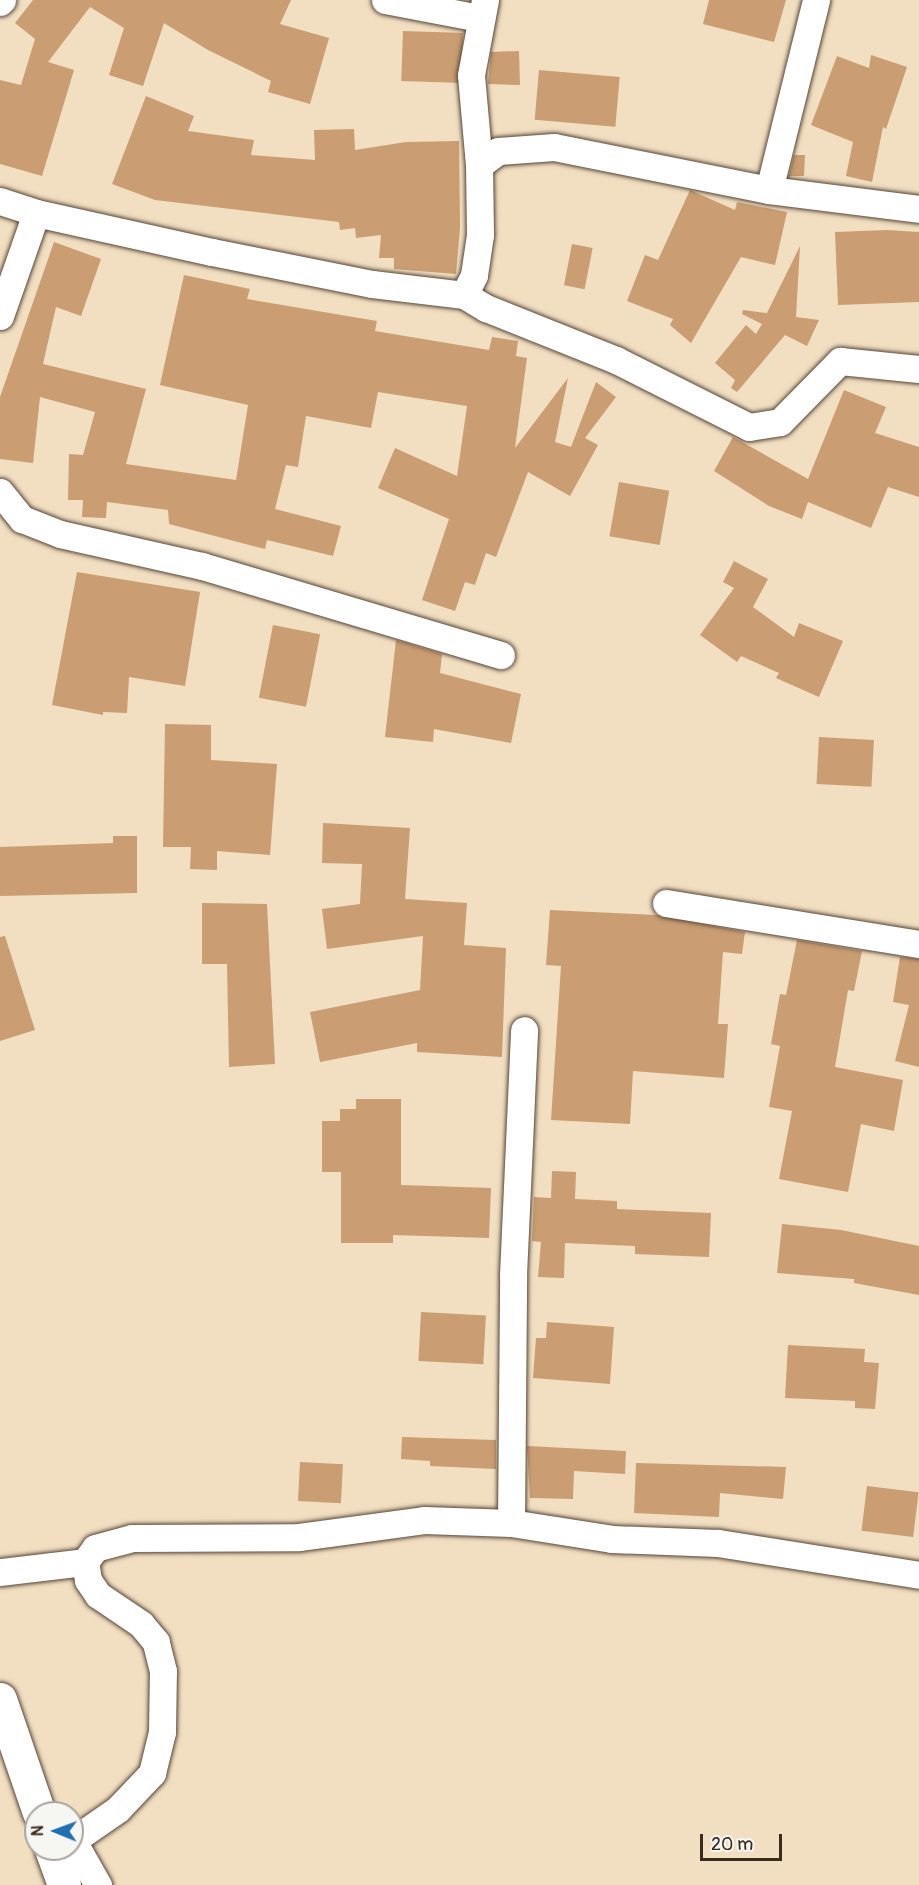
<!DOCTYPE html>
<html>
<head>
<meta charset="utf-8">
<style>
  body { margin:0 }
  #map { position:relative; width:919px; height:1885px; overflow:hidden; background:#f2dfc2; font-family:Pangolin,sans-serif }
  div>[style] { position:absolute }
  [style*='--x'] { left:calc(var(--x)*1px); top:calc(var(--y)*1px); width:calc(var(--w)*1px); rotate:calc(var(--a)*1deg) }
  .building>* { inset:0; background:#ca9d72; transform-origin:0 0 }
  .roads { filter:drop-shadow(0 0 2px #564537) drop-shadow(0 0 2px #564537) }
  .minor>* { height:27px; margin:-13.5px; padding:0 13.5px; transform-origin:13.5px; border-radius:13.5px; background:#fff }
  .primary>* { height:33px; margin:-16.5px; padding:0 16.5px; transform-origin:16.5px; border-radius:16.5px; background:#fff }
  span { translate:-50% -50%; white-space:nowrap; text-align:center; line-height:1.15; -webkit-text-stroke:4.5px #f6f6f2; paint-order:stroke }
  .north { position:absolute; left:24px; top:1801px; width:60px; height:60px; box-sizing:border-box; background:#f6f6f2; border:2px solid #aba49d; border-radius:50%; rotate:271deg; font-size:16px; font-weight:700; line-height:24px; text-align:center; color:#3b2a1e }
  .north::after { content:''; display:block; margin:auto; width:21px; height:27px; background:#1f6fb2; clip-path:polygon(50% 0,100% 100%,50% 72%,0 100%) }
  .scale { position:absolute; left:700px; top:1834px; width:82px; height:27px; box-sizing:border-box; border:3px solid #3b2a1e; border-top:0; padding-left:8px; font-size:18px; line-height:21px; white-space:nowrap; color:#3b2a1e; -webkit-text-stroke:4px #f6f6f2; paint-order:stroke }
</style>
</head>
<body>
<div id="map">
  <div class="building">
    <div style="clip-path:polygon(33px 0,291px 0,280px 24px,329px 38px,310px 104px,268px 92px,271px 81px,208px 50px,164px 23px,143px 86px,109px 75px,124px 28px,90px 7px,48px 62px,74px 70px,42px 176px,0 164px,0 80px,21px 85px,35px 39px,15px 23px)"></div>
    <div style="clip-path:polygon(709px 0,786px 0,774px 42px,703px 24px)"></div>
    <div style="left:403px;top:31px;width:60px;height:50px;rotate:2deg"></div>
    <div style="clip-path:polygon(519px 51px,520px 85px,488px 84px,491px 52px)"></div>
    <div style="clip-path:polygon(871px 55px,907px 67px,886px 129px,883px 127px,872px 182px,846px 176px,853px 142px,811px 125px,837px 56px,869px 68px)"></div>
    <div style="left:539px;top:70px;width:81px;height:50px;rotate:5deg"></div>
    <div style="clip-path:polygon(146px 96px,194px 116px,188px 131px,254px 140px,251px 155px,315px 160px,314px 130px,354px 129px,355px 150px,406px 142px,459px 141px,460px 228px,456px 274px,394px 269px,394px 258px,379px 258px,381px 235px,356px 238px,355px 228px,340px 230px,339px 222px,155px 200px,112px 184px)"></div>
    <div style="clip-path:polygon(794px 155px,805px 155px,804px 176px,789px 176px)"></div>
    <div style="clip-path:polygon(690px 190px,735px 210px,737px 202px,787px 212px,775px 265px,741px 257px,691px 343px,670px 325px,673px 319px,627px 301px,645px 255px,658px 260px)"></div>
    <div style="clip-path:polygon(887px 230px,919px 232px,919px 302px,838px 305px,835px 232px)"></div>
    <div style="clip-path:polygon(54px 242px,101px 259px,81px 316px,56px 307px,43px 364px,146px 389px,126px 464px,236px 480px,248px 405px,160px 385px,184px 275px,250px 289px,247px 299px,377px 321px,375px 331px,489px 350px,492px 337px,518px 341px,516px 356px,527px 358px,515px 448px,568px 378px,555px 442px,571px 447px,596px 382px,616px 397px,585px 438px,598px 445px,570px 496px,528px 472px,496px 557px,486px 553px,475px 585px,465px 582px,455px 611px,422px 600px,449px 519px,378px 488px,395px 448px,457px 476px,467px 406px,378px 392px,371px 428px,306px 416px,298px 467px,286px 465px,275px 509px,341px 526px,333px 556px,267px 540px,265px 549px,169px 524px,168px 510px,107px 502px,106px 518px,82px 517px,83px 500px,68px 500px,69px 454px,83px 455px,95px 412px,40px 397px,33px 463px,0 459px,0 397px)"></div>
    <div style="left:572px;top:244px;width:21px;height:42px;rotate:11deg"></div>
    <div style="clip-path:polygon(800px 246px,796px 317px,819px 320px,807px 346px,785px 335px,737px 392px,731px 388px,735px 380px,715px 363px,746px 325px,756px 334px,762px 324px,742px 314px,743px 310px,767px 313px)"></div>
    <div style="clip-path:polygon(844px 390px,886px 407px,875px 433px,919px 447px,919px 497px,888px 487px,871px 528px,808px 502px,802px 519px,769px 506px,714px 471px,733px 437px,808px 479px)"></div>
    <div style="left:619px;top:482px;width:51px;height:55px;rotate:10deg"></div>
    <div style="clip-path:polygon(734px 561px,768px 579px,753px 607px,794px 637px,799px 623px,843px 641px,819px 697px,776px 678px,779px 673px,741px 656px,737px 662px,700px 635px,734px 588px,723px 582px)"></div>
    <div style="clip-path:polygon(77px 572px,200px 592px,185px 686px,129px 677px,127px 713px,103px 712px,103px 715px,52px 705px)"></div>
    <div style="left:273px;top:625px;width:48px;height:74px;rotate:11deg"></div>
    <div style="clip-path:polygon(396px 640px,442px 654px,440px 673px,521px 694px,511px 743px,434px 729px,433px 742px,385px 737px)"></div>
    <div style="clip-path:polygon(165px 724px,211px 725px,211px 760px,277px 764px,270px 855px,217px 851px,217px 870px,190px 869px,191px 847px,163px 847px)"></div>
    <div style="left:819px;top:737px;width:55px;height:47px;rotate:3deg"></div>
    <div style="clip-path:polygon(323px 823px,410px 828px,405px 899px,467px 903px,464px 945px,506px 948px,502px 1057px,417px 1052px,417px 1043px,320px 1062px,310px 1012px,420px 990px,423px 936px,327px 949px,322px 909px,360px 904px,362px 864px,322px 863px)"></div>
    <div style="clip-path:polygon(113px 836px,137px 836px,137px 893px,0 896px,0 847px,113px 843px)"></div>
    <div style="clip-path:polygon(202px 903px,267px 904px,275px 1064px,229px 1067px,227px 964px,202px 964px)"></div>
    <div style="clip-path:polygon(550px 910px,656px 915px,745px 932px,742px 954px,723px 952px,718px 1024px,728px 1024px,724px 1078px,633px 1071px,630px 1124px,551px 1120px,561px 966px,546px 965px)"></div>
    <div style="clip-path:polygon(5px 936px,35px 1030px,0 1041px,0 937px)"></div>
    <div style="clip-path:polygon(797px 940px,862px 951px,854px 991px,848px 990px,835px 1067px,903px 1080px,894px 1131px,861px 1124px,848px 1192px,779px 1179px,792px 1111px,769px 1107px,780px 1046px,771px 1044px,780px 994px,786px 995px)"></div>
    <div style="clip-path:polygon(900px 957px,919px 959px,919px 1067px,895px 1061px,909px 1005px,893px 1002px)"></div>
    <div style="clip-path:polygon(356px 1099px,401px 1099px,401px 1185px,491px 1188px,489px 1238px,393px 1235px,393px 1243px,341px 1243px,341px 1172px,322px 1172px,322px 1121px,340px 1121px,340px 1109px,356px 1109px)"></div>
    <div style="clip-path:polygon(552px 1171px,576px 1172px,575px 1199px,617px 1201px,617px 1209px,711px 1213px,709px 1257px,635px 1254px,635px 1246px,565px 1243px,564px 1278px,538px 1277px,541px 1242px,532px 1241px,534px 1197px,551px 1198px)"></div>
    <div style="clip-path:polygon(782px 1224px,841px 1230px,919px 1246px,919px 1295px,854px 1283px,854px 1279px,777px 1273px)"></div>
    <div style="left:421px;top:1312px;width:65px;height:49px;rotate:3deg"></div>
    <div style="clip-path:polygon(547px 1322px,614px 1327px,610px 1384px,533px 1378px,536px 1338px,546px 1338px)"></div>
    <div style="clip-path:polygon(788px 1345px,865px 1349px,864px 1362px,879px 1363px,875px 1409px,855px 1408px,855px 1401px,785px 1398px)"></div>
    <div style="clip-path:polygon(402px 1437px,496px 1440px,496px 1469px,430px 1466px,430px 1461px,401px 1459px)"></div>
    <div style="clip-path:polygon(527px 1446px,626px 1451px,625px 1474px,574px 1471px,573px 1499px,530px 1498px)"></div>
    <div style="left:300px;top:1462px;width:43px;height:39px;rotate:3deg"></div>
    <div style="clip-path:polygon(636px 1463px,786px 1467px,783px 1499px,720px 1493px,719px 1517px,634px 1513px)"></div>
    <div style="left:867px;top:1486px;width:52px;height:45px;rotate:7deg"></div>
  </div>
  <div class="roads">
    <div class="minor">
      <div style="--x:385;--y:0;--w:96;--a:10.8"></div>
      <div style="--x:0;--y:2;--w:3;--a:-45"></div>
      <div style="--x:479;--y:165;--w:90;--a:-95.1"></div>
      <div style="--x:471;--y:75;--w:76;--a:-79.4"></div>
      <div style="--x:769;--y:190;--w:196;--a:-76.1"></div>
      <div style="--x:0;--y:201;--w:38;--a:18"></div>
      <div style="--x:36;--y:213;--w:180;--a:12.5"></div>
      <div style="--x:212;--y:252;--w:163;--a:11.3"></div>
      <div style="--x:372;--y:284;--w:93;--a:6.8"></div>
      <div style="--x:464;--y:295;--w:22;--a:-63"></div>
      <div style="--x:474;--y:275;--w:40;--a:-81.5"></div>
      <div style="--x:480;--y:235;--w:70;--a:-90.8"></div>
      <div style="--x:479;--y:165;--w:24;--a:-36"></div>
      <div style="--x:498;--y:151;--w:56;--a:-4.1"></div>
      <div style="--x:554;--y:147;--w:219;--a:11.3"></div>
      <div style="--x:769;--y:190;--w:151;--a:7.2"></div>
      <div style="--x:464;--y:295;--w:26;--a:31"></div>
      <div style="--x:486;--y:308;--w:140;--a:21.8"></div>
      <div style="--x:616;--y:360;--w:149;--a:26.7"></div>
      <div style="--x:749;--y:427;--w:31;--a:-9"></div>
      <div style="--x:780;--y:422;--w:86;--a:-45.5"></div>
      <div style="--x:840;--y:361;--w:79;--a:5.8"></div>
      <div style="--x:0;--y:316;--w:109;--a:-70.7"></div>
      <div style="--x:0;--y:492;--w:35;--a:51"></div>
      <div style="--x:22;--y:519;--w:41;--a:21.5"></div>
      <div style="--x:60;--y:534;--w:146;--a:12.7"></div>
      <div style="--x:202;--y:566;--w:312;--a:16.6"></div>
      <div style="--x:666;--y:903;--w:256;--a:9.2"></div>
      <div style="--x:511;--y:1523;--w:248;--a:-89.5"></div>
      <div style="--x:513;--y:1275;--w:245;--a:-87.4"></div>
      <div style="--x:0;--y:1572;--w:86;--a:-6.7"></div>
      <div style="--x:72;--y:1841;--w:56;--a:-34.8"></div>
      <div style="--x:118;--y:1809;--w:50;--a:-46.6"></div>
      <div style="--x:152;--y:1773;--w:42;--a:-76.3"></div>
      <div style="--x:162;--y:1732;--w:61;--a:-89.1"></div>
      <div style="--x:163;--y:1671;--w:30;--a:-104"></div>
      <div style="--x:156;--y:1642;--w:23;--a:-130"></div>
      <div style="--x:141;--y:1624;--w:52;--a:-146"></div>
      <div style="--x:98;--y:1595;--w:18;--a:-124"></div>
      <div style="--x:88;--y:1580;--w:18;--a:-99"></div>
      <div style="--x:85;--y:1562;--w:17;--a:-54"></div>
      <div style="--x:95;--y:1548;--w:38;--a:-15"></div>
      <div style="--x:132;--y:1538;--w:167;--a:-0.3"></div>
      <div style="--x:299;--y:1537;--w:126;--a:-7.7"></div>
      <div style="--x:424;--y:1520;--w:87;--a:2"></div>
      <div style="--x:511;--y:1523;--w:102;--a:9"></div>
      <div style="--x:612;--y:1539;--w:106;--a:2.2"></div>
      <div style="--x:718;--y:1543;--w:204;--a:9"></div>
      <div style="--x:73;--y:1841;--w:51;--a:60.4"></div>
    </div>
    <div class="primary">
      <div style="--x:0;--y:1699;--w:120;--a:71.1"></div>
      <div style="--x:51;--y:1849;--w:38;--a:70"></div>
    </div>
  </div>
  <div class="north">N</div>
  <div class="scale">20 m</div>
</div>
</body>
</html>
